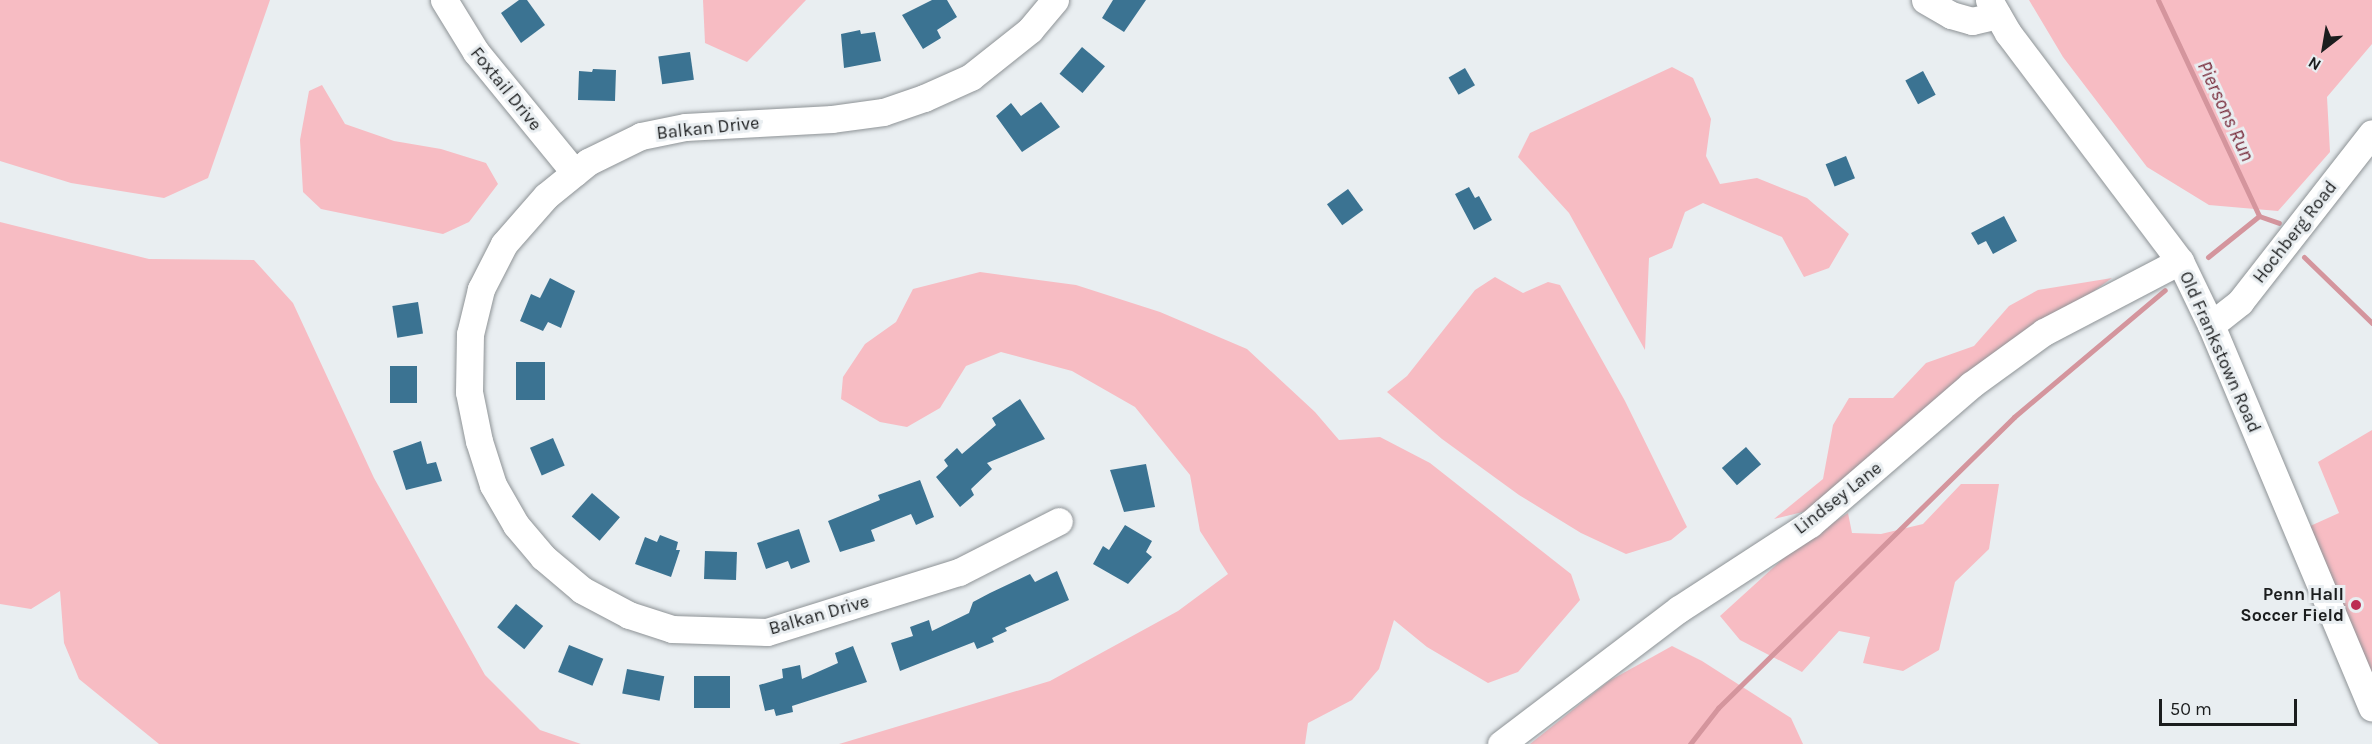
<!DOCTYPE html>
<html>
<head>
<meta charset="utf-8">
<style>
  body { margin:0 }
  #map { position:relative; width:2372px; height:744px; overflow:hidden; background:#e9eef1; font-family:Karla,sans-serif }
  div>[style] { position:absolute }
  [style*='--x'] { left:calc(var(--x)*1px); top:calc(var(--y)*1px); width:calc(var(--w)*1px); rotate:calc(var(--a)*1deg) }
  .green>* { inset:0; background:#f7bcc3 }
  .stream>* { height:5px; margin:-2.5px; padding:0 2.5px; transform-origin:2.5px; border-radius:2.5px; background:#d4959d }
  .building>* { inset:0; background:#3b7392; transform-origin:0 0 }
  .roads { filter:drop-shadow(0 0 2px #8e9396) drop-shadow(0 0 2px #8e9396) }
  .minor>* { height:27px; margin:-13.5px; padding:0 13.5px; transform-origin:13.5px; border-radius:13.5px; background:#fff }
  .dots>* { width:16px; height:16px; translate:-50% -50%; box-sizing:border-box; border:3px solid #e9eef1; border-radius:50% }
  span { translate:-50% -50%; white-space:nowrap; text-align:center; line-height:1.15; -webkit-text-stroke:6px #e9eef1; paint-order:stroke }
  .street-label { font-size:18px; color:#1b1d1e }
  .poi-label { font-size:18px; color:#1b1d1e; font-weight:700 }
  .right { translate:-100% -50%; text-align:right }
  .water-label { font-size:20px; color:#782c3c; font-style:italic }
  .north { position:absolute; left:2294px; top:18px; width:60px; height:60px; -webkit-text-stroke:4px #e9eef1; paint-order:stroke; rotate:211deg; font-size:16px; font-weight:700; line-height:24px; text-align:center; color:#1b1d1e }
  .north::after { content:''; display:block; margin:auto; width:21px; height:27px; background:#1b1d1e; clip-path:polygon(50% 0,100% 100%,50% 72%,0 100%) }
  .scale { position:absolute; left:2159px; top:699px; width:138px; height:27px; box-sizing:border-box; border:3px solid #1b1d1e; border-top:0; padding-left:8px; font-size:18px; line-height:21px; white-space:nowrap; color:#1b1d1e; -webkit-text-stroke:4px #e9eef1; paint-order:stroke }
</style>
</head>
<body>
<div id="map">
  <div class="green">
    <div style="clip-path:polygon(0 0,270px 0,208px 178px,164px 198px,71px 183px,0 161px)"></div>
    <div style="clip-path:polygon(703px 0,806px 0,747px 62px,705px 43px)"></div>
    <div style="clip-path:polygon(2029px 0,2372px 0,2372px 44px,2327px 97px,2330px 152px,2278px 211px,2209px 205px,2147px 167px,2063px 57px)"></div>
    <div style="clip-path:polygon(1672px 67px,1693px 78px,1711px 119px,1706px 156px,1720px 184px,1757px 178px,1807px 198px,1849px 234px,1829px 268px,1804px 277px,1782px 237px,1703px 203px,1685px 212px,1672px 248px,1649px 258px,1645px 350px,1569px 213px,1518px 157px,1530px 133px)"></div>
    <div style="clip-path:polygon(322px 85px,345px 124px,394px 141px,441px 149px,486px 163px,498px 184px,469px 222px,443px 234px,321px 209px,303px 192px,300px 140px,309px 91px)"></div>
    <div style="clip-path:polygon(0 222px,149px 259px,254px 260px,293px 303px,374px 478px,485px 675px,540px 730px,581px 744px,159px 744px,79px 679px,64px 643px,60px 591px,31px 609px,0 604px)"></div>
    <div style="clip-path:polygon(980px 272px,1076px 285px,1160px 312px,1247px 349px,1315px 412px,1339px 440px,1380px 437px,1430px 463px,1571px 574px,1580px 600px,1518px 672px,1488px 683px,1427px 647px,1394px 620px,1379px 669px,1352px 700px,1308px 723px,1305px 744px,839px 744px,1050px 681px,1178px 611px,1228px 574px,1200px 531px,1190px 475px,1135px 407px,1072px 371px,1001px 352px,966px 366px,940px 408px,907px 427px,880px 422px,841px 399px,843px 377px,865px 344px,896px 322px,913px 289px)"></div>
    <div style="clip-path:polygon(1495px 277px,1523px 293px,1548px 282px,1560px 285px,1625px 401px,1687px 527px,1671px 540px,1626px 554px,1581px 533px,1519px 495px,1442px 439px,1387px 392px,1407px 376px,1475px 290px)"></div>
    <div style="clip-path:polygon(2112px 278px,1910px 423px,1811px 510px,1774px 519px,1823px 479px,1833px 425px,1849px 398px,1893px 398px,1926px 363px,1974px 346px,2009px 306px,2038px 290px)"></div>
    <div style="clip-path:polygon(2372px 430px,2372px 683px,2308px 527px,2339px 513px,2318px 462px)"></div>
    <div style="clip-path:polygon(1961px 484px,1999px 484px,1989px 549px,1955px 582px,1939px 650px,1903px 671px,1863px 663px,1870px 637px,1839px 631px,1802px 672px,1740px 640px,1720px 616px,1797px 546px,1848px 513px,1852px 533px,1881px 534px,1923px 524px)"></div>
    <div style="clip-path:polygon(1672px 646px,1702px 661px,1791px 718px,1803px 744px,1530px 744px,1609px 681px)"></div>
  </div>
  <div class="stream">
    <div style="--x:2158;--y:0;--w:238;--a:64.9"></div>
    <div style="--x:2259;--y:216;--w:21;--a:19"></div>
    <div style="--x:2208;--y:257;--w:65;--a:-38.8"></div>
    <div style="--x:2304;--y:257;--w:95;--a:44.1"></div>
    <div style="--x:1690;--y:744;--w:46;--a:-52.1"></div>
    <div style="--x:1718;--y:708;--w:415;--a:-44.5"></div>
    <div style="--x:2014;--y:417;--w:197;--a:-40.1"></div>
  </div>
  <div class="building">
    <div style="clip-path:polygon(519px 0,527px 0,545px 25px,521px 43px,501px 13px)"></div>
    <div style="clip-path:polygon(932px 0,947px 0,957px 17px,937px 30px,941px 38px,923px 49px,902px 15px)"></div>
    <div style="clip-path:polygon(1113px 0,1146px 0,1124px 32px,1102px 18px)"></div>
    <div style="clip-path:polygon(860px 30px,861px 34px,875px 32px,881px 61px,844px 68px,841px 34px)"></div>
    <div style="left:1082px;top:47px;width:30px;height:35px;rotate:40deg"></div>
    <div style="left:690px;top:52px;width:28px;height:32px;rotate:82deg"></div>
    <div style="left:1465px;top:68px;width:20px;height:19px;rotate:60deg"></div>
    <div style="clip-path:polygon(593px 69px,616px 70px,615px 101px,578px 100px,579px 71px,592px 72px)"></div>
    <div style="left:1923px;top:71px;width:27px;height:20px;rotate:62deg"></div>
    <div style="clip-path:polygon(1041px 102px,1060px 127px,1022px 152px,996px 116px,1011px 103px,1021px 116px)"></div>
    <div style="left:1846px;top:156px;width:24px;height:22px;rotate:68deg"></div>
    <div style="clip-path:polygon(1469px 187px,1475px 198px,1479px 196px,1492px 220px,1474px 230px,1455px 194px)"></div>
    <div style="left:1348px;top:189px;width:26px;height:26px;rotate:54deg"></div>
    <div style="clip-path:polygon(2004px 216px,2017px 241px,1993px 254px,1986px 241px,1978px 245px,1971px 233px)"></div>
    <div style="clip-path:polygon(550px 278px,575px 291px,561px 328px,548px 322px,543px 331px,520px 321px,531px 294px,540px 298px)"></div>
    <div style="left:418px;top:302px;width:32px;height:26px;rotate:81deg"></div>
    <div style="left:545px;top:362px;width:38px;height:29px;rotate:90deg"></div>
    <div style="left:417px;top:366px;width:37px;height:27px;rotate:90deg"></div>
    <div style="clip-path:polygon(1020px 399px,1045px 439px,987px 463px,992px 469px,971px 489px,974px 495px,960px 507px,936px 477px,948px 466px,944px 460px,957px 448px,962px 454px,996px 425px,992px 418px)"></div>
    <div style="left:553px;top:438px;width:30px;height:25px;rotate:67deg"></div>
    <div style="clip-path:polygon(421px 441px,427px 464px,436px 462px,442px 481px,406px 490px,393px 451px)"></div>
    <div style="left:1746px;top:447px;width:23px;height:32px;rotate:49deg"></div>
    <div style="clip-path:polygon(1146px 464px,1155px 507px,1124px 512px,1110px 470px)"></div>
    <div style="clip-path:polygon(920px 480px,934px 517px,916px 525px,911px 514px,871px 530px,875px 541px,840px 552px,828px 521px,880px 500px,878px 495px)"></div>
    <div style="left:592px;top:493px;width:37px;height:31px;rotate:41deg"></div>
    <div style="clip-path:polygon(1125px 525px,1152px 541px,1146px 552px,1152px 557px,1128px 584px,1093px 564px,1103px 546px,1109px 550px)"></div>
    <div style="clip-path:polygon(799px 529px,810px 562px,791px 569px,788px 561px,766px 569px,757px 543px)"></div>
    <div style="clip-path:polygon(660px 535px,678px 542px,676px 550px,680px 550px,671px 577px,635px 564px,645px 537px,657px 542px)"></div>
    <div style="left:705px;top:551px;width:32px;height:28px;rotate:2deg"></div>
    <div style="clip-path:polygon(1057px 571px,1069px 600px,1005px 628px,1007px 631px,992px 638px,994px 642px,977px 649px,974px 642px,900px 671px,891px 643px,913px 636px,910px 627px,929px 620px,932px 631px,969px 613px,973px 602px,990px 593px,1030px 574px,1035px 582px)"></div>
    <div style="left:516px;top:604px;width:35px;height:30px;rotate:39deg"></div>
    <div style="left:569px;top:645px;width:37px;height:29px;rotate:22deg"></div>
    <div style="clip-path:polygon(853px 646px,867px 682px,792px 706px,793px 712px,776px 716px,774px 709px,765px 711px,759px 685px,783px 678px,782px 669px,800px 665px,802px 679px,838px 663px,835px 653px)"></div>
    <div style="left:627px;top:669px;width:38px;height:25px;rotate:11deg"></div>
    <div style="left:730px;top:676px;width:32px;height:36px;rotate:90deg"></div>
  </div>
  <div class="roads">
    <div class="minor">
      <div style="--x:444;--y:0;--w:61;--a:58.4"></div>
      <div style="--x:476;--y:52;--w:156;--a:50.7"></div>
      <div style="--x:1055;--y:0;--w:39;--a:130"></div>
      <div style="--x:1030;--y:30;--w:75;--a:141.5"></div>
      <div style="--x:971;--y:77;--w:51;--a:155.9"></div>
      <div style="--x:924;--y:98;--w:43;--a:161.1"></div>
      <div style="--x:883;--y:112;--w:51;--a:172.2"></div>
      <div style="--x:832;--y:119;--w:147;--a:176.9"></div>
      <div style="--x:685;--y:127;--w:45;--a:168.4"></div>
      <div style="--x:641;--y:136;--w:59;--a:153.9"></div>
      <div style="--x:588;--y:162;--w:54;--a:141"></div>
      <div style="--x:546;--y:196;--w:64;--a:131.2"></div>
      <div style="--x:504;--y:244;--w:51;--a:117.1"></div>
      <div style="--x:481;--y:289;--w:46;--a:103.7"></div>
      <div style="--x:470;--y:334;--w:58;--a:91"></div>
      <div style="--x:469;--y:392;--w:50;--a:78.5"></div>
      <div style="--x:479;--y:441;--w:46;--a:72.3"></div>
      <div style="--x:493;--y:485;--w:46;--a:60.1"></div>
      <div style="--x:516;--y:525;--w:42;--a:49.8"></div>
      <div style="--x:543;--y:557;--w:51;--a:40.2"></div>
      <div style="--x:582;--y:590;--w:53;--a:28"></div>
      <div style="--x:629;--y:615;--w:45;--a:18"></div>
      <div style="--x:672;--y:629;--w:95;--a:1.8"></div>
      <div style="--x:767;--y:632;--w:201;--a:-17.4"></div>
      <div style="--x:959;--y:572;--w:112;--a:-27"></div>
      <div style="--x:1925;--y:0;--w:30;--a:30"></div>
      <div style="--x:1951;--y:15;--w:22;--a:16"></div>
      <div style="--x:1972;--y:21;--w:26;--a:-13"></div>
      <div style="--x:1989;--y:0;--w:38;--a:60"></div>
      <div style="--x:2008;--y:33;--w:286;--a:53"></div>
      <div style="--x:2180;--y:261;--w:71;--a:64.2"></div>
      <div style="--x:2211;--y:325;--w:415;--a:67.2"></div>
      <div style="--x:2211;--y:325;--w:37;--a:-38"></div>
      <div style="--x:2240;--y:302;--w:214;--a:-52"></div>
      <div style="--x:1501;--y:744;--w:223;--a:-37.2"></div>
      <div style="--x:1679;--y:609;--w:156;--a:-33"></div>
      <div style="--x:1810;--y:524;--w:213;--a:-40.8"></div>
      <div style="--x:1971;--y:385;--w:90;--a:-36"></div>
      <div style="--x:2044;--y:332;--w:153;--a:-27.6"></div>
    </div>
  </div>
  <div class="dots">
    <div style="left:2356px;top:605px;background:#bc2c53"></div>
  </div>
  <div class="street-label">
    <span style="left:506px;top:89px;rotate:51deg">Foxtail Drive</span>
    <span style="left:708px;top:128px;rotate:-6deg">Balkan Drive</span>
    <span style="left:2295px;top:232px;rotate:-52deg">Hochberg Road</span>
    <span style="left:2220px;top:352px;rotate:66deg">Old Frankstown Road</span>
    <span style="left:1838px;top:498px;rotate:-38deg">Lindsey Lane</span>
    <span style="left:819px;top:615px;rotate:-16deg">Balkan Drive</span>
  </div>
  <div class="poi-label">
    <span class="right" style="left:2344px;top:605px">Penn Hall<br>Soccer Field</span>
  </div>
  <div class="water-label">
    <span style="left:2226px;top:111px;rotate:65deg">Piersons Run</span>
  </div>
  <div class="north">N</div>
  <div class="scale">50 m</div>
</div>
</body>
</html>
